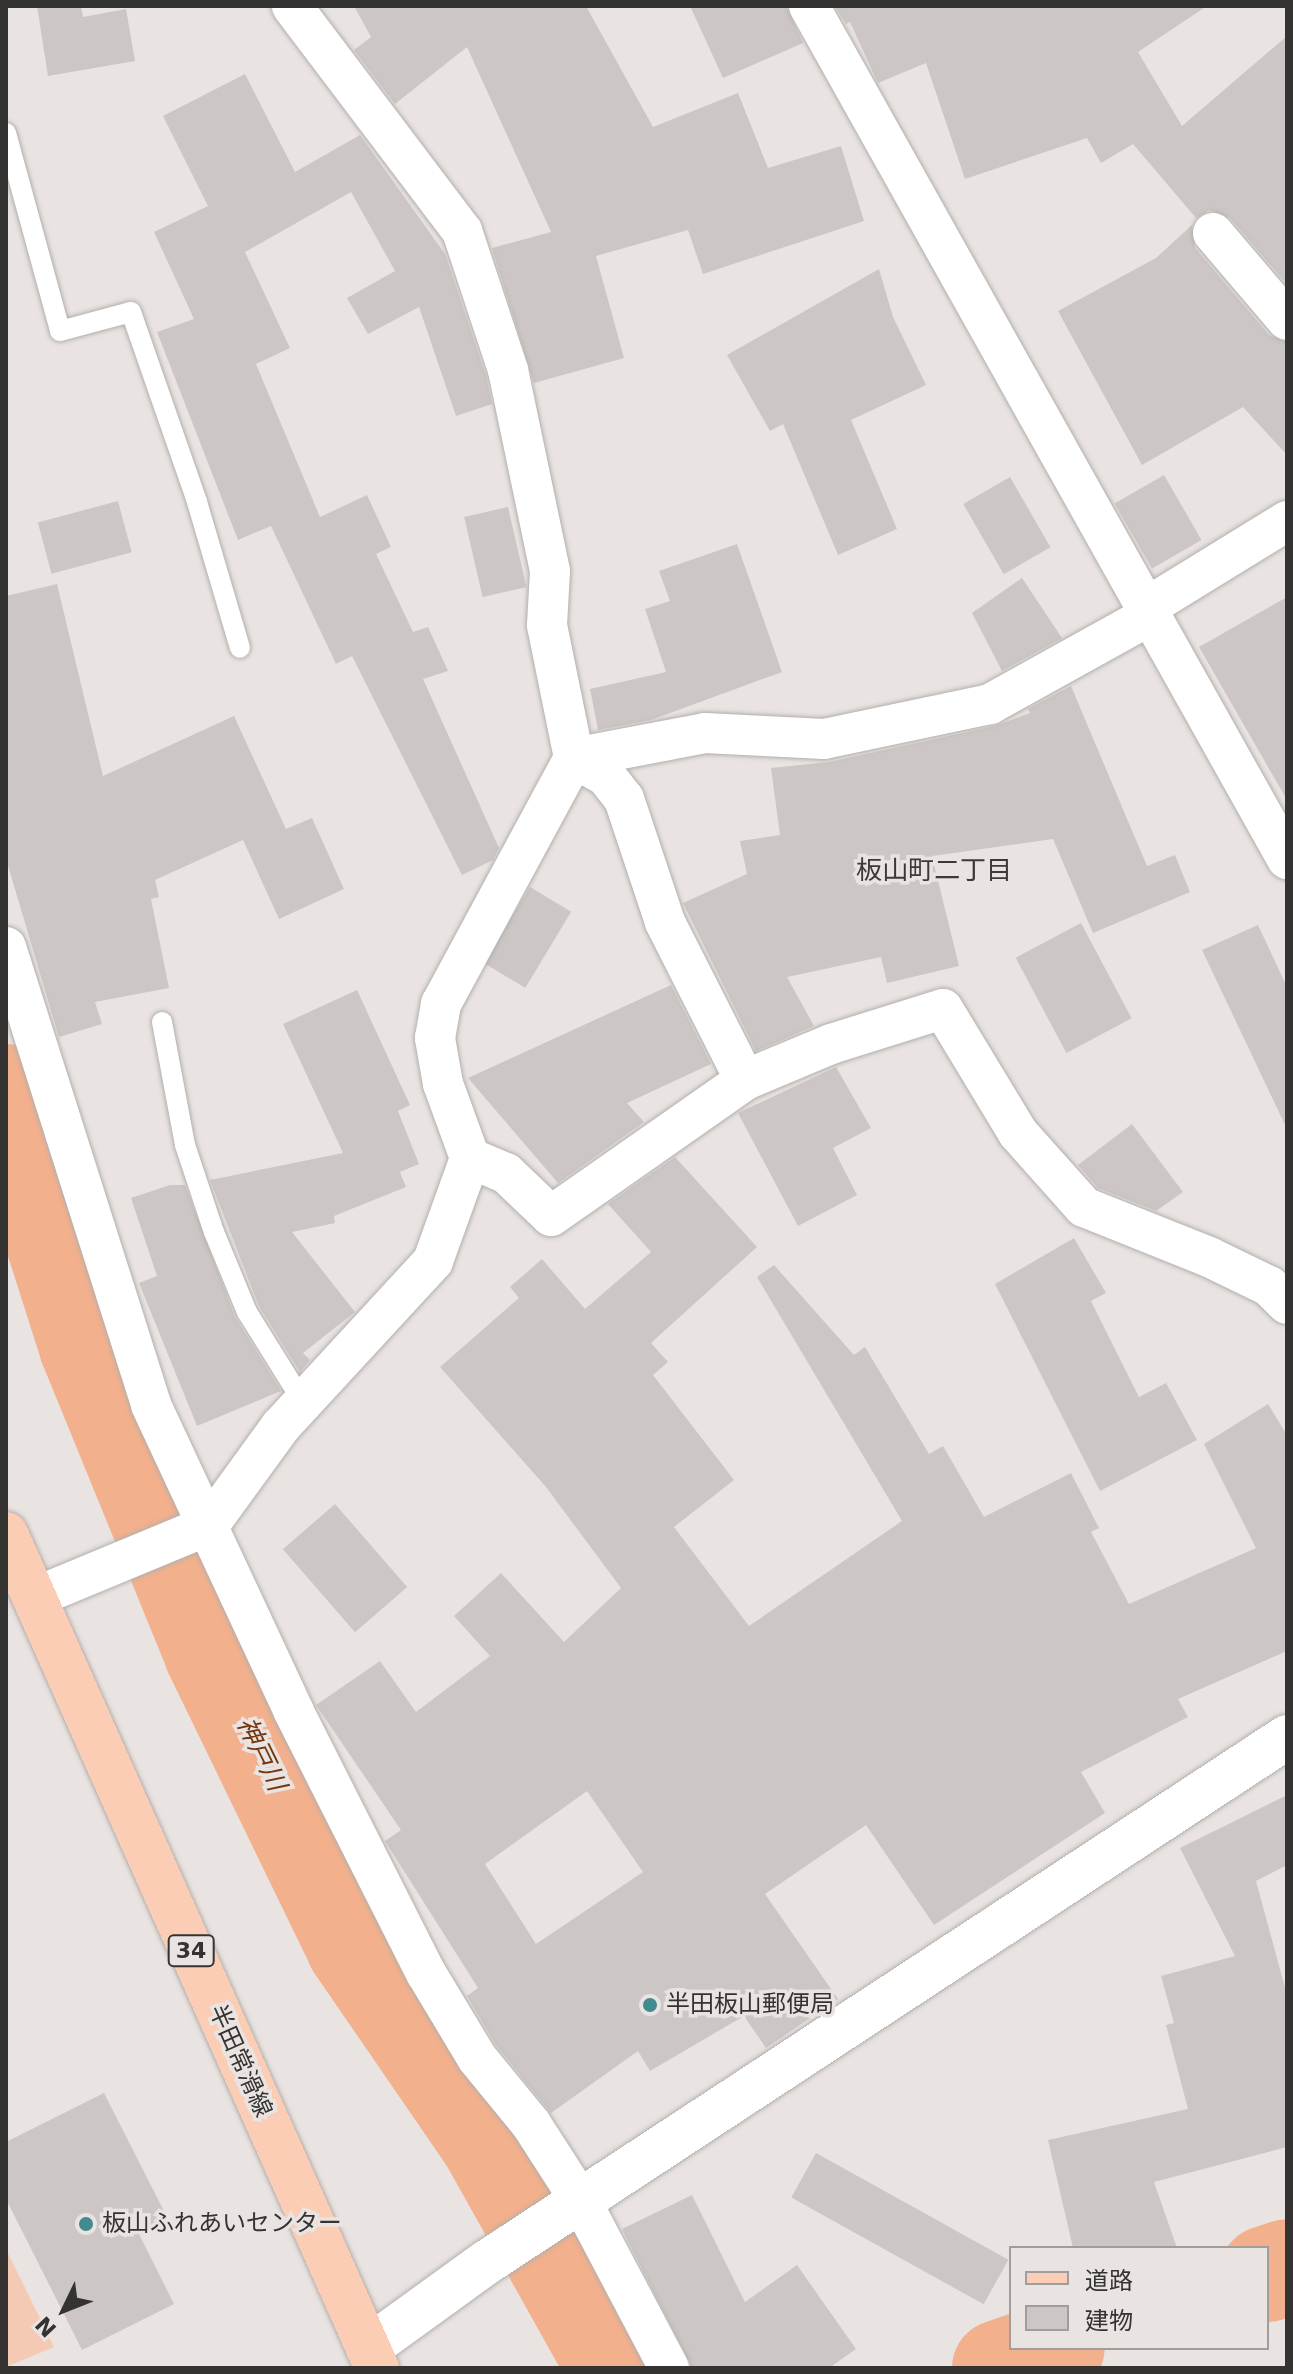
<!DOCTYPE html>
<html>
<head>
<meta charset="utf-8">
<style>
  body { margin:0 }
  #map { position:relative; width:1293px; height:2374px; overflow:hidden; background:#e9e4e2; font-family:"DejaVu Sans","Noto Sans JP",sans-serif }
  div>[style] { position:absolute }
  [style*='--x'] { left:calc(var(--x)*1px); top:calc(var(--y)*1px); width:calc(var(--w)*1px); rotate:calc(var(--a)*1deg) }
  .green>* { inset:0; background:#f5cab4 }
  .river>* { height:96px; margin:-48px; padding:0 48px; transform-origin:48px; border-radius:48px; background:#f3b08c }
  .building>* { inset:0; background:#ccc7c5; transform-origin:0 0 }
  .roads { filter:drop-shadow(0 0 2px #b3afac) drop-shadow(0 0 2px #b3afac) }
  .service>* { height:20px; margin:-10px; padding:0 10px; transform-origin:10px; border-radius:10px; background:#fff }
  .minor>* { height:40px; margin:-20px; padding:0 20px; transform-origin:20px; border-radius:20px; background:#fff }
  .tertiary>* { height:44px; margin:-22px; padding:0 22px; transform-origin:22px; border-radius:22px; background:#fff }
  .primary>* { height:44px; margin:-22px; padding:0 22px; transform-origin:22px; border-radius:22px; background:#fbcdb4 }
  .dots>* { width:22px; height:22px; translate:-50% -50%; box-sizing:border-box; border:4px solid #e9e4e2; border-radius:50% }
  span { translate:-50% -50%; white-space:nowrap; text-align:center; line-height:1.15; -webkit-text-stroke:7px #e9e4e2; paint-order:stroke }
  .shield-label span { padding:2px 6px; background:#e9e4e2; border:2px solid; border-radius:6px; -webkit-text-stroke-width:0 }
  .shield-label { font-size:22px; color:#353332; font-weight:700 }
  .poi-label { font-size:24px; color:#353332 }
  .left { translate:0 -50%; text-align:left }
  .street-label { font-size:24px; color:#353332 }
  .neighbourhood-label { font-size:26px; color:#3d3937 }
  .water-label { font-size:26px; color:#743810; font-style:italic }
  .frame { position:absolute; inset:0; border:8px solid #353332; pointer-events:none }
  .legend { position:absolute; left:1009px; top:2246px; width:260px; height:104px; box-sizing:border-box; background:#e9e4e2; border:2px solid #a19d9c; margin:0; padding:10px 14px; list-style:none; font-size:24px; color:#353332 }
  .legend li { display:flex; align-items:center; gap:16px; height:40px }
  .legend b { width:40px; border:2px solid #a19d9c }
  .north { position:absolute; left:24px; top:2270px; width:80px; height:80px; -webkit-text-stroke:6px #e9e4e2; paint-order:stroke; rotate:227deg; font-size:22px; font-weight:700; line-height:32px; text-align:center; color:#353332 }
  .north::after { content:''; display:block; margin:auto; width:28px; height:36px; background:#353332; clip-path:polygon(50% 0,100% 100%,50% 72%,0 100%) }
</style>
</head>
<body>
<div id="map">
  <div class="green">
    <div style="clip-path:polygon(6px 2249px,54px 2347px,6px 2367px)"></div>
  </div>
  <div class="river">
    <div style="--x:6;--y:1092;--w:267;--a:72.3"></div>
    <div style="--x:87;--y:1346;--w:331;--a:67.8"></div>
    <div style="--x:212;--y:1653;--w:326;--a:64.1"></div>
    <div style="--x:354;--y:1946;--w:237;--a:55.5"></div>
    <div style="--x:488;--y:2141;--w:260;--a:60.8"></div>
    <div style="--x:1267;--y:2274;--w:21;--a:-19"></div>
    <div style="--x:1000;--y:2368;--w:60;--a:-19.3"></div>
  </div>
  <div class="building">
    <div style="clip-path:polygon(37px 6px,81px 6px,83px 17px,126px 9px,135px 61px,48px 76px)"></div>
    <div style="clip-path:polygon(354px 6px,586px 6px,653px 127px,738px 93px,768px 168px,841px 146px,864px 221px,703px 274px,688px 230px,596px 256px,624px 358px,534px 383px,492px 248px,551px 232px,467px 47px,395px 104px,354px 50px,371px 37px)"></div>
    <div style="clip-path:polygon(690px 6px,786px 6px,803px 43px,723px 78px)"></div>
    <div style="clip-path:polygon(835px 6px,1207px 6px,1138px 52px,1182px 126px,1287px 36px,1287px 284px,1230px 218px,1210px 210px,1196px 218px,1133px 144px,1101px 163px,1087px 138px,965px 179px,926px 63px,878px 83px,850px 22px,846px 24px)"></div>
    <div style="clip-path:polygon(245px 74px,295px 172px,360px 135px,445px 254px,486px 376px,492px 404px,456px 416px,419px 307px,368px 334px,347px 298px,395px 271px,351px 192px,245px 252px,290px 348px,256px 364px,320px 517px,367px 495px,391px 547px,376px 554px,413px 632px,428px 627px,448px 671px,423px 679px,499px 848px,493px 860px,462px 875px,352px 656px,336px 664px,271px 526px,238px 540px,157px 332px,194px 319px,154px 232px,208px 206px,163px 116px)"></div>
    <div style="clip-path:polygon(1192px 225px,1195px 248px,1269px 335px,1287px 342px,1287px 455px,1243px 407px,1142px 465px,1058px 311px,1156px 258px)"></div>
    <div style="clip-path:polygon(879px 269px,893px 317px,926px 385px,851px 420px,897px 529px,838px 555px,783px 424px,770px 431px,727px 355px)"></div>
    <div style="left:1164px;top:475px;width:75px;height:57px;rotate:60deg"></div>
    <div style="left:1010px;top:477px;width:81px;height:54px;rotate:60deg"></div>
    <div style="left:118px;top:501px;width:53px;height:83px;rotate:75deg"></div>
    <div style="left:508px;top:507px;width:82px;height:45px;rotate:77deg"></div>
    <div style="clip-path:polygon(737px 544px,782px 672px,651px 720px,598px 730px,590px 689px,666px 672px,645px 609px,670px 601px,659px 571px)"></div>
    <div style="clip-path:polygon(1022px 578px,1062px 638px,1002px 671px,972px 613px)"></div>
    <div style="clip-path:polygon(57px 584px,103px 776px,234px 716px,286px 829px,312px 818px,344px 889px,279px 919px,243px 840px,155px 880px,159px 897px,151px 899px,169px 988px,95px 1002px,102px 1024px,59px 1037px,6px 859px,6px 596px)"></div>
    <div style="clip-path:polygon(1287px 597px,1287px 800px,1199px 647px)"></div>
    <div style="clip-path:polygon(1071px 686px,1147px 866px,1175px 855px,1190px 892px,1093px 933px,1053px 839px,932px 856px,959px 966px,887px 983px,881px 957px,787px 977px,814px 1026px,756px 1051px,683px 903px,747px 874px,740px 841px,780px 835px,771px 768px,829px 762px,995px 726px,1030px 713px,1028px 709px)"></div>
    <div style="left:530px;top:887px;width:48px;height:89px;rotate:31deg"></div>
    <div style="left:1081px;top:923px;width:108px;height:74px;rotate:62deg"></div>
    <div style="clip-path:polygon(1258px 925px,1287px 987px,1287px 1129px,1202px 950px)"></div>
    <div style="clip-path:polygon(671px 985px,711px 1064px,627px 1103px,644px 1122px,558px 1183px,468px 1078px)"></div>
    <div style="clip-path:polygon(357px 990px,410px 1105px,398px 1111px,419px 1164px,400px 1172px,406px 1187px,334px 1216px,335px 1223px,292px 1232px,355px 1312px,303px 1353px,310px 1360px,300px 1372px,259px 1306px,210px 1180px,343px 1153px,283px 1024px)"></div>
    <div style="clip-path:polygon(836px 1067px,871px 1128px,833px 1148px,857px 1195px,798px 1226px,738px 1113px)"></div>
    <div style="clip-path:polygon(1132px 1124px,1183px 1192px,1156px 1211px,1098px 1188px,1078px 1165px)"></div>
    <div style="clip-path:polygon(evenodd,675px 1157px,757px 1247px,651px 1343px,668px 1362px,653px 1375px,734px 1480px,674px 1527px,749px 1626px,902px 1521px,757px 1277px,774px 1265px,854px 1355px,865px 1347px,929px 1454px,943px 1446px,984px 1517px,1071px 1473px,1099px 1528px,1091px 1532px,1129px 1604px,1256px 1548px,1204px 1444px,1268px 1404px,1287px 1435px,1287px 1651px,1178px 1699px,1188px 1717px,1081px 1772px,1105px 1813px,934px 1925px,866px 1825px,765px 1894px,838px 1999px,766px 2048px,744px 2016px,650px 2071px,638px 2051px,551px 2113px,496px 2045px,467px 1996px,478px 1988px,385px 1841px,401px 1830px,316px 1705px,380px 1661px,416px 1712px,490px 1656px,454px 1616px,501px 1573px,564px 1642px,621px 1588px,546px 1487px,440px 1367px,519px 1298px,510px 1287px,542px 1259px,585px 1309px,651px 1252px,608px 1204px,675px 1157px,587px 1791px,643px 1872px,536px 1944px,485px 1864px,587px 1791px)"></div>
    <div style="clip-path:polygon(170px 1185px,185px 1185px,235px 1317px,281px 1391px,197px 1426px,139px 1283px,157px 1276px,131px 1198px)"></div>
    <div style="clip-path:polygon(1074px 1238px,1106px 1293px,1091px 1301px,1139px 1397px,1166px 1383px,1197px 1440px,1100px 1491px,995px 1284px)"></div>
    <div style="left:335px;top:1504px;width:110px;height:69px;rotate:49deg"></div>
    <div style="clip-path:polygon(1287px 1795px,1287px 1865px,1256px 1881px,1287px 1995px,1287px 2147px,1154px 2182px,1177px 2248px,1073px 2248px,1048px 2140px,1188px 2109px,1166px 2025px,1174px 2023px,1161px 1976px,1235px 1956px,1180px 1848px)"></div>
    <div style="clip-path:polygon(104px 2093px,167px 2217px,138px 2232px,174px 2304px,82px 2350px,6px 2199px,6px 2142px)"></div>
    <div style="left:816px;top:2153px;width:220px;height:51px;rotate:29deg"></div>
    <div style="clip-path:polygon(692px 2195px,745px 2302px,797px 2265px,856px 2349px,829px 2368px,692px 2368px,622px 2229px)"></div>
  </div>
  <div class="roads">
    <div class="service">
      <div style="--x:6;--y:133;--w:205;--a:74.7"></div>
      <div style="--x:60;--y:331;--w:73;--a:-15"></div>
      <div style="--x:131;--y:312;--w:201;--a:70.8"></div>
      <div style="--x:197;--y:502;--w:152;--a:73.6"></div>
      <div style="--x:162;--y:1022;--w:125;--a:79.4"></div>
      <div style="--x:185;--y:1145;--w:92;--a:71.6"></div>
      <div style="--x:214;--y:1232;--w:87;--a:67.6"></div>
      <div style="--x:247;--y:1312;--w:106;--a:58.1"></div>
    </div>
    <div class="minor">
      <div style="--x:809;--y:6;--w:978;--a:60.73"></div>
      <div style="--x:1213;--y:233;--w:114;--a:49.6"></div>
      <div style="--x:1144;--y:609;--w:168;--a:-31.6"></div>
      <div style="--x:6;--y:947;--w:480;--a:72.4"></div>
      <div style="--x:151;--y:1405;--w:339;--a:65"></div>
      <div style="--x:294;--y:1712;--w:292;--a:63.2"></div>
      <div style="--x:426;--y:1973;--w:99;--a:59"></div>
      <div style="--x:477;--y:2058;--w:85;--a:50.7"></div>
      <div style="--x:531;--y:2124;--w:94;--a:57.2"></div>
      <div style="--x:582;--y:2203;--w:187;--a:62.2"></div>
      <div style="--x:745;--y:1080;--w:177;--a:-116.9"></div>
      <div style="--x:665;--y:922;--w:130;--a:-108.4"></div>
      <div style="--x:624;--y:799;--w:29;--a:-128"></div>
      <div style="--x:606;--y:776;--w:37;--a:-151"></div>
      <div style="--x:574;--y:758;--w:133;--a:-10.8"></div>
      <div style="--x:705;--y:733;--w:119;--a:2.9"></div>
      <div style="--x:824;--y:739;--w:170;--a:-11.9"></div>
      <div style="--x:990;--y:704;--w:179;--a:-29"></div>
      <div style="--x:470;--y:1158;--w:39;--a:23"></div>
      <div style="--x:506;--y:1173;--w:62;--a:43.7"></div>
      <div style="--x:551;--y:1216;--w:237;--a:-35"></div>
      <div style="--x:745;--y:1080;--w:93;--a:-22.7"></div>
      <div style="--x:831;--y:1044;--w:117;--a:-17.4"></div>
      <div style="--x:943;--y:1009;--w:145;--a:58.8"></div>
      <div style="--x:1018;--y:1133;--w:99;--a:48.3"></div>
      <div style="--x:1084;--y:1207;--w:135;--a:21.8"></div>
      <div style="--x:1209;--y:1257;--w:67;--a:25.8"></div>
      <div style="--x:1269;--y:1286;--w:25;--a:45"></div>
      <div style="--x:33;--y:1598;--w:191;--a:-22.5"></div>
      <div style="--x:209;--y:1525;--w:122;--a:-54"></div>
      <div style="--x:281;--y:1426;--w:224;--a:-47.3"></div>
      <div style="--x:433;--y:1261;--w:109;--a:-70.2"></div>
      <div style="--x:470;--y:1158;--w:79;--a:-110"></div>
      <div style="--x:443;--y:1084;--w:47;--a:-99.9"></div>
      <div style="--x:435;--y:1038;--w:35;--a:-80"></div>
      <div style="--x:441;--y:1004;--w:280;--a:-61.6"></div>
      <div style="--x:574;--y:758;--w:136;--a:-101.5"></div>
      <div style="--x:547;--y:625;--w:54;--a:-86.8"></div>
      <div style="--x:550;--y:571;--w:205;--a:-101.8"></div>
      <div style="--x:508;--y:370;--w:146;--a:-108.3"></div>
      <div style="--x:462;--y:231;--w:282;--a:-127.1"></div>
    </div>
    <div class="tertiary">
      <div style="--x:368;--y:2348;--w:147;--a:-35.9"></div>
      <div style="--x:487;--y:2262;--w:957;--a:-33.27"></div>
    </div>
    <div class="primary">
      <div style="--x:6;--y:1534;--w:913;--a:66.02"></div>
    </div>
  </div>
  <div class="dots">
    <div style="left:650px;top:2005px;background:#438b8e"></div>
    <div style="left:86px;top:2224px;background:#438b8e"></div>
  </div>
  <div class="shield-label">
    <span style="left:191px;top:1951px">34</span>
  </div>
  <div class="poi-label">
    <span class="left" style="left:666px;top:2005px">半田板山郵便局</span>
    <span class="left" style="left:102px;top:2224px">板山ふれあいセンター</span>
  </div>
  <div class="street-label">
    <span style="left:240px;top:2061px;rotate:66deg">半田常滑線</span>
  </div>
  <div class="neighbourhood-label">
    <span style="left:934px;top:871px">板山町二丁目</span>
  </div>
  <div class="water-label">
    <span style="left:261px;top:1754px;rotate:64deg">神戸川</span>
  </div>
  <div class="frame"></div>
  <ul class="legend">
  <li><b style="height:10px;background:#fbcdb4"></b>道路</li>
  <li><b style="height:22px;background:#ccc7c5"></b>建物</li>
  </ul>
  <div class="north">N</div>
</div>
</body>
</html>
